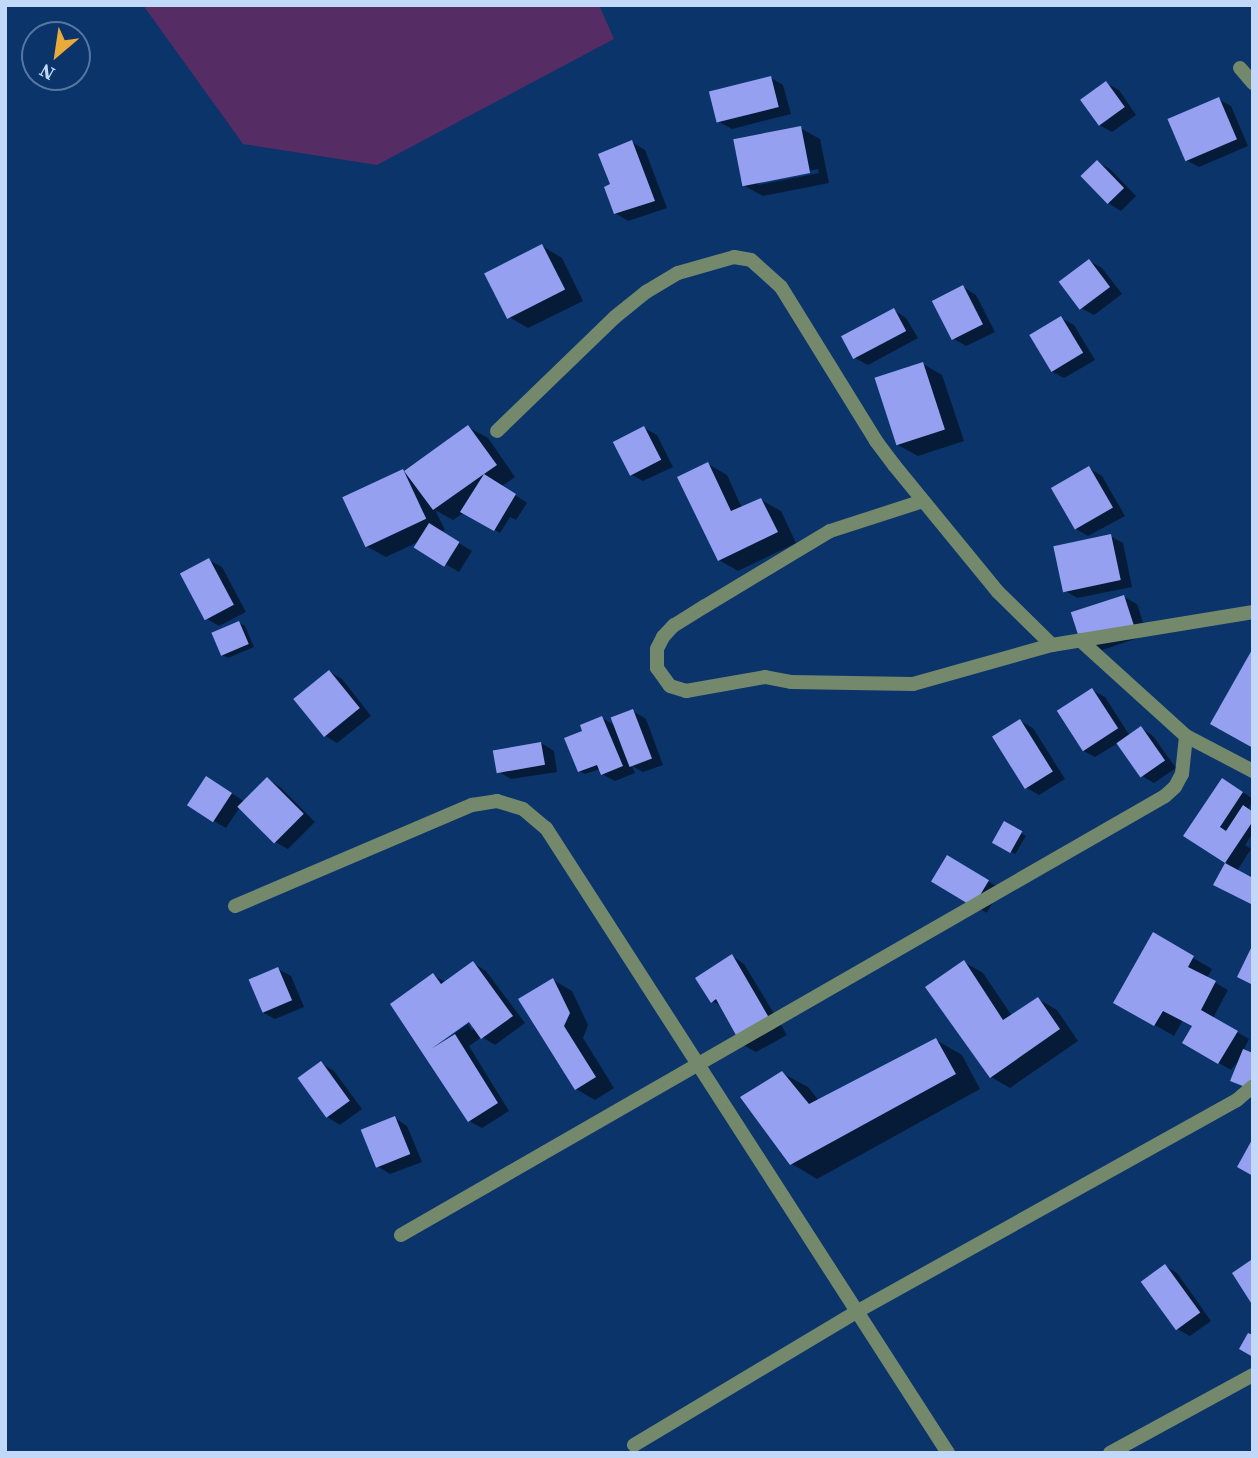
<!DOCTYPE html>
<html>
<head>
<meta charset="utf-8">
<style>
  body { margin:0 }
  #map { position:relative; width:1258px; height:1458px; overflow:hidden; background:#0b346a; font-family:"Source Serif 4",serif }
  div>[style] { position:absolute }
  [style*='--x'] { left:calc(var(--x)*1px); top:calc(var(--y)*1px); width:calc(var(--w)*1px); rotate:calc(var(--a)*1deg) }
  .green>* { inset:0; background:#562c65 }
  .shadow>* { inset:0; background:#0007; transform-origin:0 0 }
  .building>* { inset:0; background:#95a0f1; transform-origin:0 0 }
  .street>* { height:14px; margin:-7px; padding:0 7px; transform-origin:7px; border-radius:7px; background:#74886c }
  span { translate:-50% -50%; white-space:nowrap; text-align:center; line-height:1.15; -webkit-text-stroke:7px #0b346a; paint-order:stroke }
  .frame { position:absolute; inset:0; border:7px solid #c1d8f9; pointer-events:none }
  .north { position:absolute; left:21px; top:21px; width:70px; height:70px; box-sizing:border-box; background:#0b346a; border:2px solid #5476a3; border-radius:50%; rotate:209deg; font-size:19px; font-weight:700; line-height:28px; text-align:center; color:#c1d8f9 }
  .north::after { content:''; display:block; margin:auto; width:24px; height:32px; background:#eaaa39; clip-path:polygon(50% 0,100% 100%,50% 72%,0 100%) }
</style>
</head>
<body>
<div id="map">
  <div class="green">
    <div style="clip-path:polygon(143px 5px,599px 5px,614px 39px,377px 165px,243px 144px)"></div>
  </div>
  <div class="shadow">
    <div style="clip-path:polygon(771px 78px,783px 85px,791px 114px,732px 129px,719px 122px)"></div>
    <div style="clip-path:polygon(1106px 83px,1119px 90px,1136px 115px,1112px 132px,1099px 125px)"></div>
    <div style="clip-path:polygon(1218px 99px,1231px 106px,1248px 146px,1199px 167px,1186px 160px)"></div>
    <div style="clip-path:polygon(evenodd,800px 128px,820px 139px,829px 183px,763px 196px,743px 185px,800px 128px,818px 169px,819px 173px,758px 185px,758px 181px,818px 169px)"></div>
    <div style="clip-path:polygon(632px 142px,645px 150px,667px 208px,628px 221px,615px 213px,613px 185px)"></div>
    <div style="clip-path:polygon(1097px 162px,1110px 169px,1136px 196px,1121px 211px,1108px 203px)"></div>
    <div style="clip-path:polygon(542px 246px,562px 258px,583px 301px,528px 328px,509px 317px)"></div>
    <div style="clip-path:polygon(1089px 261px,1102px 268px,1122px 294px,1094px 315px,1081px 308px)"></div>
    <div style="clip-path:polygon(963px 287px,976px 295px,995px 332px,966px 346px,954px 339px)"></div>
    <div style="clip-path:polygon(894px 310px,906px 318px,918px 338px,868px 365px,855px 358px)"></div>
    <div style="clip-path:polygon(1061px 318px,1074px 325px,1095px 360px,1064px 378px,1051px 371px)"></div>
    <div style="clip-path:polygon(923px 364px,942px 375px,964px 441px,918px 456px,898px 445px)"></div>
    <div style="clip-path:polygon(468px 427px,488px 438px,515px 477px,502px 486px,527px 503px,516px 520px,510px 517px,500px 533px,465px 512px,453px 520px,435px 510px,445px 530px,441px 532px,472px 551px,459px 572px,417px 547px,420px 541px,386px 557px,366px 546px,403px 471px)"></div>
    <div style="clip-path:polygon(644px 428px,657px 435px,673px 467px,643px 481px,630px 474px)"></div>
    <div style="clip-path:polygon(708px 464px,727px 475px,742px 508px,761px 500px,781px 511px,796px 543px,738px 571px,719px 560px)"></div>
    <div style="clip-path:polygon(1089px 468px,1102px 476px,1125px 516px,1088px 536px,1076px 529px)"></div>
    <div style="clip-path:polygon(1110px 536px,1123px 543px,1132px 587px,1077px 598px,1064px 590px)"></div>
    <div style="clip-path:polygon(209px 560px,222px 567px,246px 612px,219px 626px,207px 619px)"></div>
    <div style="clip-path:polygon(1124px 597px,1137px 604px,1147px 635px,1096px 652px,1084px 644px)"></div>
    <div style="clip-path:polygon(239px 623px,245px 626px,254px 647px,228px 658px,222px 655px)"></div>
    <div style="clip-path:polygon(330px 672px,342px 679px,371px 716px,337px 743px,324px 735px)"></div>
    <div style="clip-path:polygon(1092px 690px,1105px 697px,1130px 736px,1141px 728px,1153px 736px,1176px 768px,1154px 783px,1142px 776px,1118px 743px,1095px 757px,1082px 750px)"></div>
    <div style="clip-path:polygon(633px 711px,646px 719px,663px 765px,643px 772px,632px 766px,635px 773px,615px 781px,602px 774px,600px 769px,585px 774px,579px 771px,582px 733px,602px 718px,616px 726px)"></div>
    <div style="clip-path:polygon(1020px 721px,1033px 728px,1065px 779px,1039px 795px,1027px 788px)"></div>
    <div style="clip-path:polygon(541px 743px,554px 751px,557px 772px,511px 779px,499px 772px)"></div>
    <div style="clip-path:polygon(268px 779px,280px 787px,315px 822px,288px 849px,275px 842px,240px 807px,226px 828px,214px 821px,219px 785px,245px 802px)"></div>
    <div style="clip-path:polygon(1235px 787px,1253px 799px,1248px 810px,1253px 813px,1253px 833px,1245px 845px,1251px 849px,1237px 871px,1216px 884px,1227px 862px,1186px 835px)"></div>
    <div style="left:1005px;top:824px;width:24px;height:21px;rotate:30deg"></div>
    <div style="left:948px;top:858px;width:61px;height:28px;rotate:30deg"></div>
    <div style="clip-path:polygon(1154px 935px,1212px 969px,1207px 978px,1228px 990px,1213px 1018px,1249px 1039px,1243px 1051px,1245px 1087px,1232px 1080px,1241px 1058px,1231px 1070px,1184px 1043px,1194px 1026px,1183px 1020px,1174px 1036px,1115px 1002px)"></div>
    <div style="clip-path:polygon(732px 956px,744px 964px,787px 1035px,756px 1052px,743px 1045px,723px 1007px,712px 1001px)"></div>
    <div style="clip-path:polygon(964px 962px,983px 973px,1012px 1016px,1038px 999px,1057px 1010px,1078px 1041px,1010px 1088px,991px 1077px)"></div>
    <div style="clip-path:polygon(evenodd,473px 963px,486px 971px,525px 1023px,495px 1045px,482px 1037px,469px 1046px,509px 1111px,482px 1128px,469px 1121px,392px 1004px,433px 975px,447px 983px,473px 963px,447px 989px,475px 1028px,472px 1030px,468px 1024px,431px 1050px,447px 989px)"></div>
    <div style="clip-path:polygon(278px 969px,291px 976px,304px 1007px,275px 1019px,262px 1012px)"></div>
    <div style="clip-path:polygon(553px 980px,572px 991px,588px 1025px,583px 1038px,614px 1088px,595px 1100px,576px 1089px)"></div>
    <div style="clip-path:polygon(936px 1040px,962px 1055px,980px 1089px,817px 1179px,792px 1164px,782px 1073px,808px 1087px,819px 1101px)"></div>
    <div style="clip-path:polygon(321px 1063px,334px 1071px,362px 1109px,340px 1125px,327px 1117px)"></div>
    <div style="clip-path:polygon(395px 1118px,407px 1126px,422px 1162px,390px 1174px,377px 1166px)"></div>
    <div style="clip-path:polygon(1165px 1266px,1177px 1273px,1211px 1321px,1190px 1336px,1177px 1329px)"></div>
  </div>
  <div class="building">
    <div style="left:771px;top:76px;width:32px;height:64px;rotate:76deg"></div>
    <div style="left:1106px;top:81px;width:32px;height:32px;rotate:54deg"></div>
    <div style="left:1219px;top:97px;width:46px;height:56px;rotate:67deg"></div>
    <div style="left:801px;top:126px;width:48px;height:69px;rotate:79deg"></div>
    <div style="clip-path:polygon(632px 140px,655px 201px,614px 214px,604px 187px,610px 184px,598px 154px)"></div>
    <div style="left:1097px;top:160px;width:39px;height:23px;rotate:46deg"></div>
    <div style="left:542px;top:244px;width:51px;height:65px;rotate:63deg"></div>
    <div style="left:1089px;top:259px;width:35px;height:38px;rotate:53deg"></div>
    <div style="left:963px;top:285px;width:44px;height:35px;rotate:63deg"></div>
    <div style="left:894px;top:308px;width:26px;height:60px;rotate:62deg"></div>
    <div style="left:1061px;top:316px;width:43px;height:37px;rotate:59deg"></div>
    <div style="left:923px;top:362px;width:71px;height:51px;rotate:72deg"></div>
    <div style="clip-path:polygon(468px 425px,497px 465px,484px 474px,516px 494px,494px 531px,460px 512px,484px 474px,433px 510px,404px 471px)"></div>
    <div style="left:644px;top:426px;width:38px;height:35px;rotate:63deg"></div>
    <div style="clip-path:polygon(708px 462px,731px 511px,761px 498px,778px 532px,718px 561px,677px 477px)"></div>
    <div style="left:1089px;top:466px;width:48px;height:44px;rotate:60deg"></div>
    <div style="left:403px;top:469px;width:55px;height:67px;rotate:65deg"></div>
    <div style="left:429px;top:523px;width:36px;height:29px;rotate:32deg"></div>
    <div style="left:1111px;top:534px;width:47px;height:59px;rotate:78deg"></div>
    <div style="left:209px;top:558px;width:53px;height:33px;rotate:62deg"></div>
    <div style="left:1124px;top:595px;width:35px;height:56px;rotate:72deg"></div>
    <div style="left:239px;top:621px;width:25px;height:30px;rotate:67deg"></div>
    <div style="clip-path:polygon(1253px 648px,1253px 748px,1210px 724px)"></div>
    <div style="left:329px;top:670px;width:49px;height:46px;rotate:51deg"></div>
    <div style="left:1092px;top:688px;width:48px;height:42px;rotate:57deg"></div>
    <div style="left:633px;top:709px;width:53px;height:24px;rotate:69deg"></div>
    <div style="clip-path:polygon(602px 716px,623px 766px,601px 775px,597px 765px,578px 772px,564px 738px,582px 731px,580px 725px)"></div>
    <div style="left:1020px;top:719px;width:62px;height:33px;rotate:58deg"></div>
    <div style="left:1141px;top:726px;width:42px;height:30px;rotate:55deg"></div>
    <div style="left:541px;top:742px;width:23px;height:49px;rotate:80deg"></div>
    <div style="left:206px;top:776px;width:31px;height:35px;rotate:33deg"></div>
    <div style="left:267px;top:777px;width:52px;height:42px;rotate:45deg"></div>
    <div style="clip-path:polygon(1222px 778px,1243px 792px,1220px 827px,1226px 831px,1243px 805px,1253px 812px,1253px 821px,1225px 863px,1183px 836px)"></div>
    <div style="left:1004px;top:821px;width:21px;height:25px;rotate:29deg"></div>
    <div style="left:947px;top:855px;width:49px;height:31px;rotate:31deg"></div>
    <div style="clip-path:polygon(1225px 863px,1253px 878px,1253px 905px,1213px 885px)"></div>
    <div style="clip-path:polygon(1153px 932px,1194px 956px,1188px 967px,1216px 981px,1201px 1010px,1238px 1031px,1218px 1064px,1182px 1043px,1192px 1026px,1163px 1011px,1154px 1026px,1113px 1003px)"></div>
    <div style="clip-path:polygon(1253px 944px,1253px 985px,1237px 977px)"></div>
    <div style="clip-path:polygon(732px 954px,775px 1028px,742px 1046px,716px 999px,711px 1003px,695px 978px)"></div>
    <div style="clip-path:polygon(964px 960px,1003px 1020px,1038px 997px,1060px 1029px,990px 1078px,925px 987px)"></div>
    <div style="clip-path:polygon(473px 961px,513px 1016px,481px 1039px,469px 1022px,431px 1049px,455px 1034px,498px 1103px,468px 1122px,390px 1004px,433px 973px,441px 984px)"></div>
    <div style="left:278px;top:967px;width:36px;height:32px;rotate:67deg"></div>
    <div style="clip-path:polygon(553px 978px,570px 1013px,564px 1026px,596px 1077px,575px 1090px,518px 999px)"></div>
    <div style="clip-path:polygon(936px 1038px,956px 1074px,790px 1165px,740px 1097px,782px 1071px,809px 1104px)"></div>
    <div style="clip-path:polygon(1243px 1049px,1253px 1053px,1253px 1090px,1230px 1081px)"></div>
    <div style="left:321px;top:1061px;width:49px;height:29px;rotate:54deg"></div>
    <div style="left:395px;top:1116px;width:41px;height:37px;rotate:68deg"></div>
    <div style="clip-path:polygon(1253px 1138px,1253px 1176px,1237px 1167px)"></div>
    <div style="clip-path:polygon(1251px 1260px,1253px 1263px,1253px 1306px,1232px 1273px)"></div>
    <div style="left:1165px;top:1264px;width:60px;height:30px;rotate:54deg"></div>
    <div style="clip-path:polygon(1248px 1333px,1253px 1335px,1253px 1357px,1239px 1349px)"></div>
  </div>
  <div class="street">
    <div style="--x:1240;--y:68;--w:20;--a:49"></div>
    <div style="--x:497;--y:431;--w:164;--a:-44"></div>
    <div style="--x:615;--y:317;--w:40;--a:-39"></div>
    <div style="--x:646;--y:292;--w:37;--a:-31"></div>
    <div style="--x:678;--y:273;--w:58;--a:-15.9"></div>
    <div style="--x:734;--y:257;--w:17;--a:10"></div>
    <div style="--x:751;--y:260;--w:40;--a:42"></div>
    <div style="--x:781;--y:287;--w:181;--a:58.3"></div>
    <div style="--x:876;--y:441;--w:30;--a:53"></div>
    <div style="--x:894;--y:465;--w:164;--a:50.7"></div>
    <div style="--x:998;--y:592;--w:76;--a:44.5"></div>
    <div style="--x:923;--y:501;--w:98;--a:162.1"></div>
    <div style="--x:830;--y:531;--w:146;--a:149"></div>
    <div style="--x:705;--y:606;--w:36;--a:148"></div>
    <div style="--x:674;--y:625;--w:16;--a:133"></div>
    <div style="--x:663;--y:637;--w:13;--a:117"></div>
    <div style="--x:657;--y:649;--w:19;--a:90"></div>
    <div style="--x:657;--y:668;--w:22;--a:54"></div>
    <div style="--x:670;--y:686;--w:17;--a:17"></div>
    <div style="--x:686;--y:691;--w:80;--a:-10"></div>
    <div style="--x:765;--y:677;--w:26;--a:11"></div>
    <div style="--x:791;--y:682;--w:122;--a:0.9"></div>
    <div style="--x:913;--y:684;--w:144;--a:-15.7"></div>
    <div style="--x:1052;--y:645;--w:204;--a:-9.3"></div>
    <div style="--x:1080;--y:640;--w:143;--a:42.2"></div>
    <div style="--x:1186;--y:736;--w:76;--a:27.6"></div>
    <div style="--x:235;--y:906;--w:258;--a:-23.1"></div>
    <div style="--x:472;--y:805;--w:25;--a:-9"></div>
    <div style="--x:497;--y:801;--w:27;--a:17"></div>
    <div style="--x:523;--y:809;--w:30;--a:40"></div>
    <div style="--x:546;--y:828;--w:743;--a:57.25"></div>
    <div style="--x:401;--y:1235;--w:881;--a:-29.88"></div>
    <div style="--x:1165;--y:796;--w:13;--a:-42"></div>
    <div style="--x:1175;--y:787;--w:15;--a:-62"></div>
    <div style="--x:1182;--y:774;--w:38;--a:-84"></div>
    <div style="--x:634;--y:1445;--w:261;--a:-30.9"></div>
    <div style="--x:858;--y:1311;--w:434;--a:-29.1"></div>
    <div style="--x:1237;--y:1100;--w:21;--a:-41"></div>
    <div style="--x:1110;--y:1453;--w:163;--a:-28.6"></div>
  </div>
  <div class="frame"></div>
  <div class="north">N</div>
</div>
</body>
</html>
